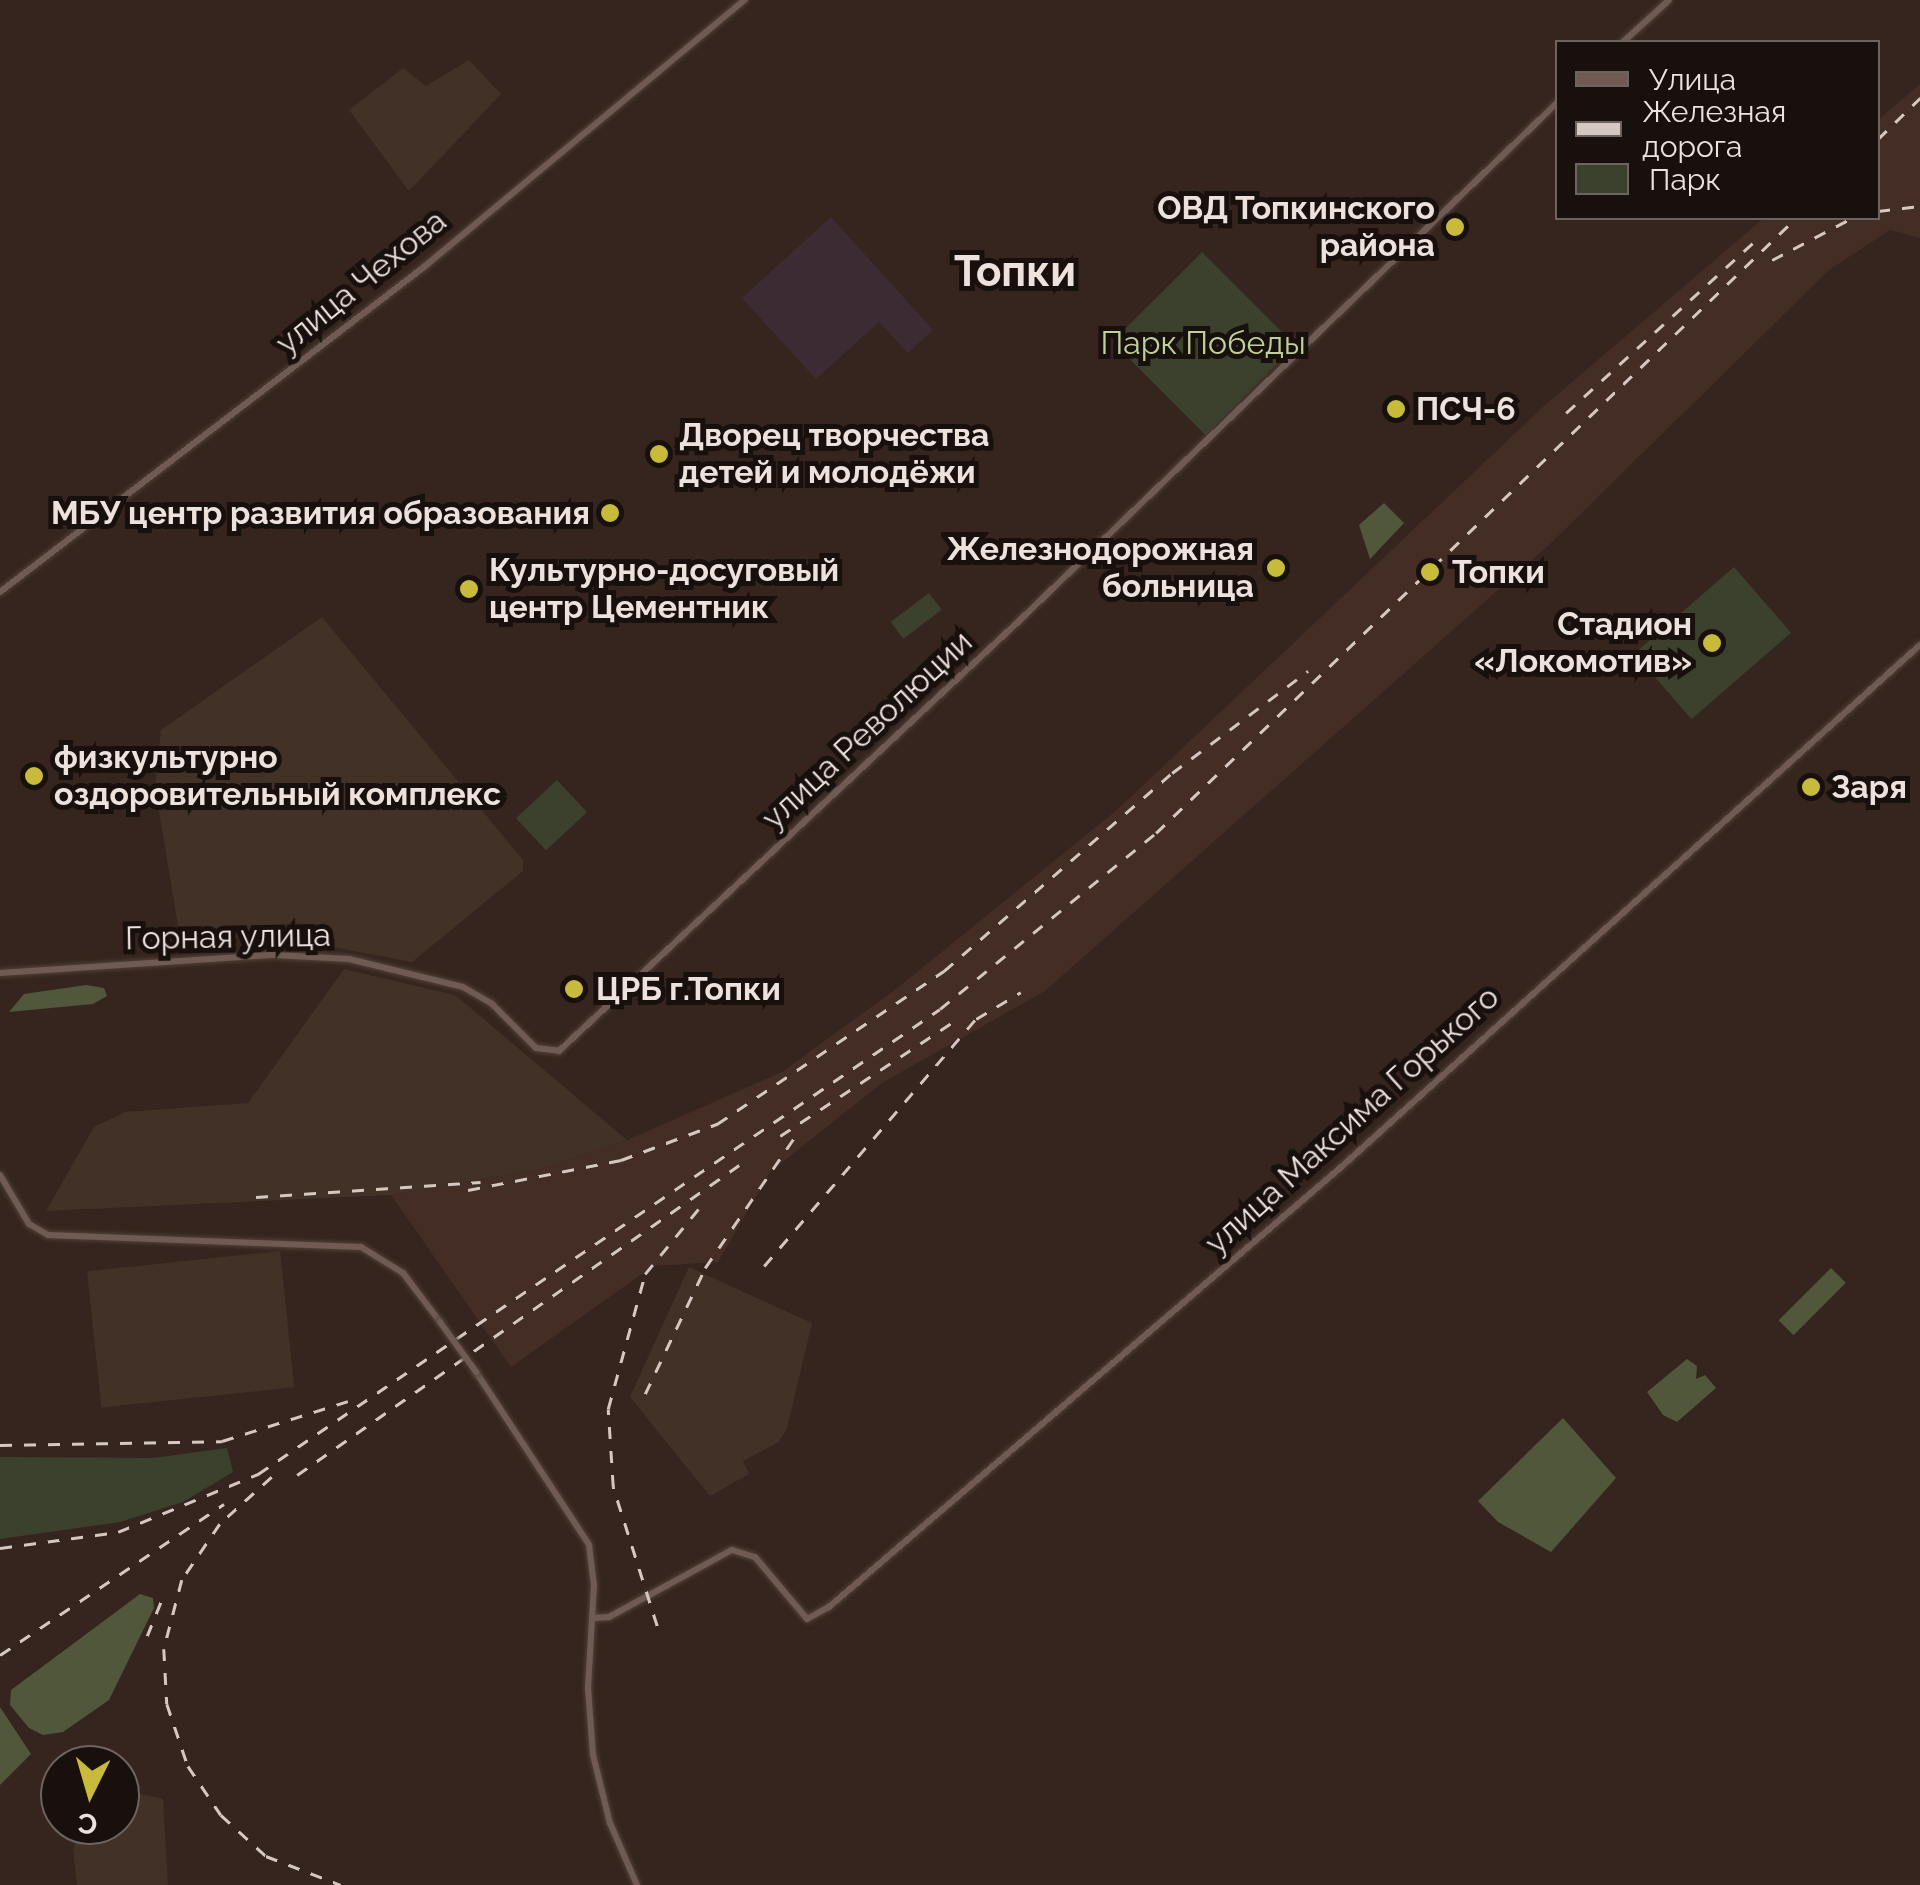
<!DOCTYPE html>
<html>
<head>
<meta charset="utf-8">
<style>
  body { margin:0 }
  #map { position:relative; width:1920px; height:1885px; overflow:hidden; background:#36251e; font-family:Raleway,sans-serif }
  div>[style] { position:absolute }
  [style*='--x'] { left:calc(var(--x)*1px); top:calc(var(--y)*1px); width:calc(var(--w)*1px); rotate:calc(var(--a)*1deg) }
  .built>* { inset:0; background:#442d24 }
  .industrial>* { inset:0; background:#413126; transform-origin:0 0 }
  .education>* { inset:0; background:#3d2b33 }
  .green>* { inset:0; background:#3b412c; transform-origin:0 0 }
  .forest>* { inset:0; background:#50573b; transform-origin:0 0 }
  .roads { filter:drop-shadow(0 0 2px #4f413b) drop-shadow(0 0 2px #4f413b) }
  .minor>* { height:6px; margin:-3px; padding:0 3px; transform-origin:3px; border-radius:3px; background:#6f5b53 }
  .rail>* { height:2.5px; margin-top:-1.25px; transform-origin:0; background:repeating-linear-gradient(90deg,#d5c8c3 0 12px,transparent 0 24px) }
  .bridges { filter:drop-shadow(0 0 2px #4f413b) drop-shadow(0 0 2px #4f413b) }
  .minor-bridge>* { height:6px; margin:-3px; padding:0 3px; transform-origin:3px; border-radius:3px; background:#6f5b53 }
  .dots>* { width:28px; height:28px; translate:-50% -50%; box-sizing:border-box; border:5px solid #18100d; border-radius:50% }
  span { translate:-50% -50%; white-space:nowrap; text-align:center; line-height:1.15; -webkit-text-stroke:10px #18100d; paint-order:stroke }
  .poi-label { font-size:32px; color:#ede1dc; font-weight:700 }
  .right { translate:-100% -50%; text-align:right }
  .left { translate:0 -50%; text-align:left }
  .street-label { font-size:32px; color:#ede1dc }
  .park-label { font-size:32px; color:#c1d099 }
  .district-label { font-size:42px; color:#ede1dc; font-weight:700 }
  .legend { position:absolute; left:1555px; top:40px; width:325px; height:180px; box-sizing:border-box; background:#18100d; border:2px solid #6d6460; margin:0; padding:12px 18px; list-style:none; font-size:30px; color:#ede1dc }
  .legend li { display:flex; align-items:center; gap:20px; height:50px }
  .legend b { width:50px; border:2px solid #6d6460 }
  .north { position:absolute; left:40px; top:1745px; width:100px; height:100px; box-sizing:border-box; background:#18100d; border:2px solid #6d6460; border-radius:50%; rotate:185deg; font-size:28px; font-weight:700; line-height:40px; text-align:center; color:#ede1dc }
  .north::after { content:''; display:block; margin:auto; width:35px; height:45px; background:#c8bb3b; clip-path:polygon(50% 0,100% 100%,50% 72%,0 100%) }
</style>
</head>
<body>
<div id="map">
  <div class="built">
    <div style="clip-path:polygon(1920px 84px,1920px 238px,1890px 230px,1829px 270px,1549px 545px,1045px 991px,882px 1083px,770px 1172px,718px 1262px,653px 1266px,511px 1367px,391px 1195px,541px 1169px,627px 1140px,782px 1072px,896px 989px,1117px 810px,1544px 406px,1764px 218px,1878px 218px,1878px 120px)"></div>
  </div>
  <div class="industrial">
    <div style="clip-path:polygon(469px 60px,501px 94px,409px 191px,349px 110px,403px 68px,426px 86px)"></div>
    <div style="clip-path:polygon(322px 617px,523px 860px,523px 871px,412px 962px,327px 946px,179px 932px,155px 787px,161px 730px)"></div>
    <div style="clip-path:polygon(344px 969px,455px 995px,627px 1140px,541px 1169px,391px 1195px,46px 1211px,94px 1127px,125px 1112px,248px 1103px)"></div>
    <div style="left:280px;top:1251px;width:137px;height:194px;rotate:84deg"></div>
    <div style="clip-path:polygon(689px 1267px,812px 1323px,787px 1428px,779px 1442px,743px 1461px,749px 1474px,710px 1496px,630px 1397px)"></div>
    <div style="clip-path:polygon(136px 1793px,163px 1799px,168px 1885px,77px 1885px,73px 1849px,84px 1825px,120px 1825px,120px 1795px)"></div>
  </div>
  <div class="education">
    <div style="clip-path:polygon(831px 217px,933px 330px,908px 353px,879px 322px,816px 379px,742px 298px)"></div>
  </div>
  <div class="green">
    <div style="left:1202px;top:252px;width:132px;height:127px;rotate:45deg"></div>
    <div style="left:1734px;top:567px;width:87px;height:132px;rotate:49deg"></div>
    <div style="left:929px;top:593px;width:21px;height:48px;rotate:53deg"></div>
    <div style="left:557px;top:780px;width:44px;height:56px;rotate:47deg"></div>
    <div style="clip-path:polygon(227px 1448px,233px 1472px,183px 1502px,120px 1522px,0 1539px,0 1457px,153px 1458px)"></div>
  </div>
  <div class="forest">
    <div style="clip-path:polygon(1384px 503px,1404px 523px,1370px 559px,1359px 525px)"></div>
    <div style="clip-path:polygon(86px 985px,104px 988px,107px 996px,93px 1004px,9px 1012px,24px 994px)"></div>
    <div style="left:1831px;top:1268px;width:21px;height:74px;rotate:45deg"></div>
    <div style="clip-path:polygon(1687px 1359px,1697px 1366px,1696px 1379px,1705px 1375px,1716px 1388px,1677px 1422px,1663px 1415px,1647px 1392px)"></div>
    <div style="clip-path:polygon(1563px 1418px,1616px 1478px,1551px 1552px,1498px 1522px,1478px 1501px)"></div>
    <div style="clip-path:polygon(140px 1594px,153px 1598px,154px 1608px,109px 1700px,63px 1732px,43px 1735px,29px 1728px,10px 1705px,11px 1690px)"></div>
    <div style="clip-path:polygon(0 1707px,31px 1754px,0 1785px)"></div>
  </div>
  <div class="roads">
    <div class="minor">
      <div style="--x:1623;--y:42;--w:62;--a:-42.4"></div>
      <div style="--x:0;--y:592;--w:534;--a:-37.47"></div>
      <div style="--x:424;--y:267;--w:418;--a:-39.8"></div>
      <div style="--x:0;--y:973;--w:275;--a:-3.8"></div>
      <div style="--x:274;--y:955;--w:75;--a:3.1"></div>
      <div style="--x:349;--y:959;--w:117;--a:13.8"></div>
      <div style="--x:463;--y:987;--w:34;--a:30"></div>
      <div style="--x:492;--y:1004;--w:62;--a:45"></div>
      <div style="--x:536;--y:1048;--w:23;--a:7"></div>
      <div style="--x:559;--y:1051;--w:630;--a:-43.07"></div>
      <div style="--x:1019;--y:621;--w:748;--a:-43.92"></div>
      <div style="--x:0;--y:1175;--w:57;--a:59.4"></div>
      <div style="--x:29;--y:1224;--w:22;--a:30"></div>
      <div style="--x:48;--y:1235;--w:313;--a:2.2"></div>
      <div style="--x:361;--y:1247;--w:49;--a:31.8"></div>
      <div style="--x:403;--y:1273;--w:61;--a:52.9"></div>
      <div style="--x:476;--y:1372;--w:207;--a:56.8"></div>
      <div style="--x:589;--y:1545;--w:39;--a:83"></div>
      <div style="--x:594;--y:1584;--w:103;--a:93.3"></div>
      <div style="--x:588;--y:1687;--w:68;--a:85.8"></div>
      <div style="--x:593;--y:1755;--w:70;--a:76"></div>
      <div style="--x:610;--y:1823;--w:68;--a:66.5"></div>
      <div style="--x:593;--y:1618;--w:16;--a:-4"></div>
      <div style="--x:609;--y:1617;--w:140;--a:-28.6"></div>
      <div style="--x:732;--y:1550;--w:24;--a:17"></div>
      <div style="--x:755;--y:1557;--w:81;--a:50"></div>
      <div style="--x:807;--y:1619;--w:25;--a:-29"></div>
      <div style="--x:829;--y:1607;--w:672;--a:-40.66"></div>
      <div style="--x:1339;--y:1169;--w:782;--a:-42.05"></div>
    </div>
  </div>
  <div class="rail">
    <div style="--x:1878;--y:139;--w:59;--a:-44.3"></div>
    <div style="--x:1878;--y:211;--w:42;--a:-6.8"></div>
    <div style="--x:1772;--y:260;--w:90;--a:-27.7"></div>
    <div style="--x:1566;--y:413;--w:260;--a:-42.3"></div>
    <div style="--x:780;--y:1136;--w:207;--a:-33.4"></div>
    <div style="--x:468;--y:1190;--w:156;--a:-11.1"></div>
    <div style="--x:621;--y:1160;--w:103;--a:-20.6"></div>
    <div style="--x:717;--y:1124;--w:274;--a:-34"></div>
    <div style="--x:944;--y:971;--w:302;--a:-41"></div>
    <div style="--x:1172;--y:773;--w:170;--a:-36.9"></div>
    <div style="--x:256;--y:1197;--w:225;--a:-3.8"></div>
    <div style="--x:764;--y:1266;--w:326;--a:-49.4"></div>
    <div style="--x:976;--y:1019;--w:52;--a:-31"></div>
    <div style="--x:645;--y:1394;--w:140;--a:-64.5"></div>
    <div style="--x:705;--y:1268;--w:165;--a:-55.6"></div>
    <div style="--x:0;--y:1445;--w:222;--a:-1"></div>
    <div style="--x:222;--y:1441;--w:132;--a:-17.6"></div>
    <div style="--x:297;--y:1475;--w:540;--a:-35.04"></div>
    <div style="--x:272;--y:1477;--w:70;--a:137.9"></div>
    <div style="--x:220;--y:1524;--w:68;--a:124.2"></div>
    <div style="--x:182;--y:1580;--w:71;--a:104.6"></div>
    <div style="--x:164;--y:1649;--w:55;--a:86.9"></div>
    <div style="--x:167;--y:1704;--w:65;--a:71.3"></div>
    <div style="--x:188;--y:1766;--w:59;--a:56"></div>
    <div style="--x:221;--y:1815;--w:61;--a:42.3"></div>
    <div style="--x:266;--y:1856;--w:80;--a:21.1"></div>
    <div style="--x:0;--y:1548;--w:119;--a:-7.7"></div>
    <div style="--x:118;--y:1532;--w:152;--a:-22.5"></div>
    <div style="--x:258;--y:1474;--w:825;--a:-34.29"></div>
    <div style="--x:940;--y:1009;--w:279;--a:-39.2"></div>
    <div style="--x:1156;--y:833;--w:888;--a:-43.86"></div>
    <div style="--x:657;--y:1626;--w:146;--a:-107.6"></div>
    <div style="--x:613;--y:1487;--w:78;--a:-93.7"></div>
    <div style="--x:608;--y:1409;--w:140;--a:-74.7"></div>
    <div style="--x:645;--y:1274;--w:94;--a:-50.6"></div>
    <div style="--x:147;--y:1636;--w:45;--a:-68"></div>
    <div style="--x:0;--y:1655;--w:270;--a:-34"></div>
  </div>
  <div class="bridges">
    <div class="minor-bridge">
      <div style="--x:440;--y:1322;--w:62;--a:54.2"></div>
    </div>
  </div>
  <div class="dots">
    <div style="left:1455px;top:227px;background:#c8bb3b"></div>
    <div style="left:1396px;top:409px;background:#c8bb3b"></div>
    <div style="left:659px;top:454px;background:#c8bb3b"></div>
    <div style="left:610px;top:513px;background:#c8bb3b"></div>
    <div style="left:1276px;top:568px;background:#c8bb3b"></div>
    <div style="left:1430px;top:572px;background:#c8bb3b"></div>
    <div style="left:469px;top:589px;background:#c8bb3b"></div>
    <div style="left:1712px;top:643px;background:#c8bb3b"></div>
    <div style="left:34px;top:776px;background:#c8bb3b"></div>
    <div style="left:1811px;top:787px;background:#c8bb3b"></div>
    <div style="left:574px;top:989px;background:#c8bb3b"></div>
  </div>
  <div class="poi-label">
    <span class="right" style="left:1435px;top:227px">ОВД Топкинского<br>района</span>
    <span class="left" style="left:1416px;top:409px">ПСЧ-6</span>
    <span class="left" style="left:679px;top:454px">Дворец творчества<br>детей и молодёжи</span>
    <span class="right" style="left:590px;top:513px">МБУ центр развития образования</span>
    <span class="right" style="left:1254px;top:568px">Железнодорожная<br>больница</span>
    <span class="left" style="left:489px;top:589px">Культурно-досуговый<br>центр Цементник</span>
    <span class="left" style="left:1452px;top:572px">Топки</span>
    <span class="right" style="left:1692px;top:643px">Стадион<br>«Локомотив»</span>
    <span class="left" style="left:54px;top:776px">физкультурно<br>оздоровительный комплекс</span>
    <span class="left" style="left:1831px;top:787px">Заря</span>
    <span class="left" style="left:596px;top:989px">ЦРБ г.Топки</span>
  </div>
  <div class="street-label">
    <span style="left:361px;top:282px;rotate:-39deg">улица Чехова</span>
    <span style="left:867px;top:730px;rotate:-43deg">улица Революции</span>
    <span style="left:228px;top:937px;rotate:-1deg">Горная улица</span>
    <span style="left:1352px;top:1120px;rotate:-42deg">улица Максима Горького</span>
  </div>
  <div class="park-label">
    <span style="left:1203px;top:343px">Парк Победы</span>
  </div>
  <div class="district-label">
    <span style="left:1015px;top:272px">Топки</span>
  </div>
  <ul class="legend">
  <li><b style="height:12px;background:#6f5b53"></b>Улица</li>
  <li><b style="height:12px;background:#d5c8c3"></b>Железная дорога</li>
  <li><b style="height:28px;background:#3b412c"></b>Парк</li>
  </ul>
  <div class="north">С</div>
</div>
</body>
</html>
